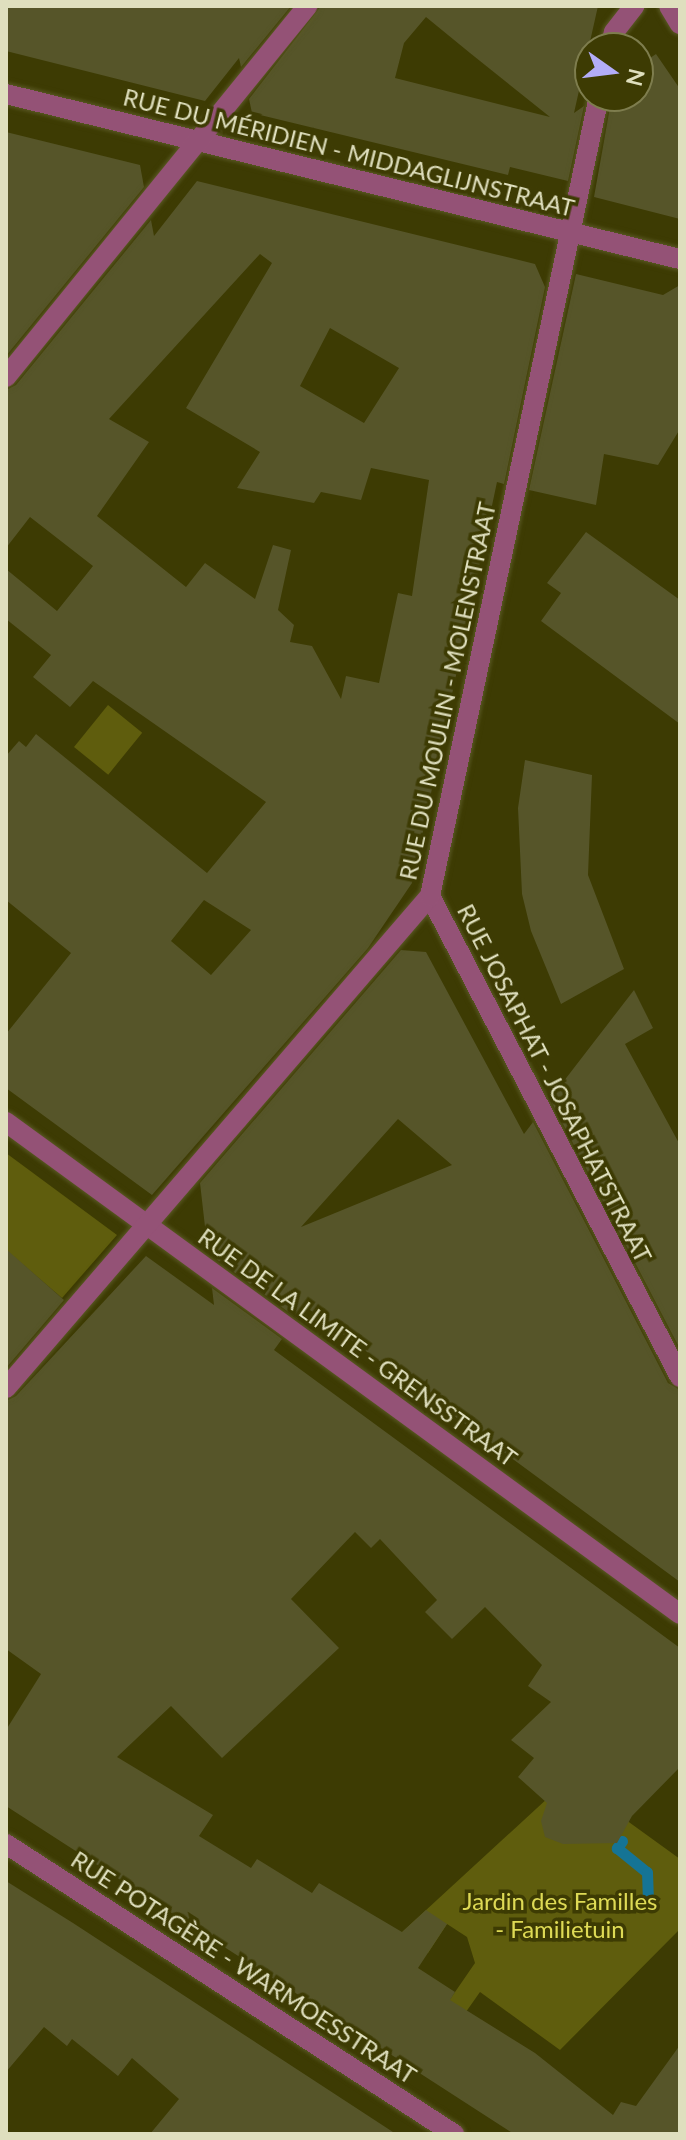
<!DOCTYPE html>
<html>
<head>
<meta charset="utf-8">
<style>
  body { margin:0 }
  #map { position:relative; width:686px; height:2140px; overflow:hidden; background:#3d3b03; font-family:Lato,sans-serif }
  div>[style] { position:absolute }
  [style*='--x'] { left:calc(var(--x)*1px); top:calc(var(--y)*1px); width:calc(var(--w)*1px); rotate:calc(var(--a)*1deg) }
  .green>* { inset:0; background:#5f5d0d; transform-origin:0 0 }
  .stream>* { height:11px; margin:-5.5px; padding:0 5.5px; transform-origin:5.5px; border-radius:5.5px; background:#157495 }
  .building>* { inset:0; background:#565529 }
  .roads { filter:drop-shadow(0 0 2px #5a5925) drop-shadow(0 0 2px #5a5925) }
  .minor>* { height:20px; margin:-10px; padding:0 10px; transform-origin:10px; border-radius:10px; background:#945276 }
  span { translate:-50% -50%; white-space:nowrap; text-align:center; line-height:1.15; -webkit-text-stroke:7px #3d3b03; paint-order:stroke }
  .street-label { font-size:24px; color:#dfdfbe }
  .park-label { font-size:24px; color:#deda55 }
  .frame { position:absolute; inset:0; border:8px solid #dfdfbe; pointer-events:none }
  .north { position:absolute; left:574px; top:32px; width:80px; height:80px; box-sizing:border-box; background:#3d3b03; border:2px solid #7e7d4e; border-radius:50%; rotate:104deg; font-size:22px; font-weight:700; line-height:32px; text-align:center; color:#dfdfbe }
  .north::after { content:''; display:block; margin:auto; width:28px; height:36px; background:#b3adf9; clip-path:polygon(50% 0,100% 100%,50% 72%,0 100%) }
</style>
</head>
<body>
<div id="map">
  <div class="green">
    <div style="left:108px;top:705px;width:44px;height:54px;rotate:39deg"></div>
    <div style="clip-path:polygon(6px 1153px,117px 1235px,62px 1298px,6px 1250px)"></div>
    <div style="clip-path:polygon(562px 1785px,597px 1799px,680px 1859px,680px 1929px,560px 2050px,480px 1992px,461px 2019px,444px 2008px,475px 1963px,467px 1937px,447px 1924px,428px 1953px,400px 1934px)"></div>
  </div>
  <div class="stream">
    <div style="--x:622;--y:1841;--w:9;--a:126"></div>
    <div style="--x:617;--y:1848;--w:38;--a:39"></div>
    <div style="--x:647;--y:1872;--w:28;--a:88"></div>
  </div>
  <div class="building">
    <div style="clip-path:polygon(6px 6px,291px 6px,241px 67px,239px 58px,205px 101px,6px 51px)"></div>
    <div style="clip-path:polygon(evenodd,321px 6px,598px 6px,574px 113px,584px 106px,568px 181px,510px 167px,508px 175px,252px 113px,249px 99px,321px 6px,426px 17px,470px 53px,550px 117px,395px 78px,404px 43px,426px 17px)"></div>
    <div style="clip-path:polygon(656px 54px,680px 89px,680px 219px,594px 197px,612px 96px,638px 96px,638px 66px)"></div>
    <div style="clip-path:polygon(6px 132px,140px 165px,144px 187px,6px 356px)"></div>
    <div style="clip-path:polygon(evenodd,197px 181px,535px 264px,545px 287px,504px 484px,497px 482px,412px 883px,368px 948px,152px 1195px,6px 1088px,6px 1034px,71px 953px,6px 900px,6px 756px,19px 741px,26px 747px,36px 734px,207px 873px,266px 802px,93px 681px,70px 707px,33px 677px,51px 655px,6px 619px,6px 569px,57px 611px,93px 566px,30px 517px,6px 548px,6px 390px,16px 385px,151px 220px,154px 236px,197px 181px,260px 254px,272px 263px,186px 408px,260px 452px,237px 488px,314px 503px,321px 492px,361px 500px,371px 468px,429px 480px,412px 596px,398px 593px,379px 683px,346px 676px,341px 699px,312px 646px,290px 642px,294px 625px,278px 610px,291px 550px,273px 545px,255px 599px,205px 563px,186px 587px,97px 516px,149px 442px,109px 419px,260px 254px,197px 181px,330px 328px,399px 368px,364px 423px,300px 386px,330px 328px,197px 181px,204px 900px,251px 930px,211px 975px,171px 941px,204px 900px)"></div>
    <div style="clip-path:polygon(576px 274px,663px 295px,680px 285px,680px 429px,658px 465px,604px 454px,596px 505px,529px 490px)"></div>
    <div style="clip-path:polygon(586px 532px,680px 600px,680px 724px,541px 621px,561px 593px,547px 583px)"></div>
    <div style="clip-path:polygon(525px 760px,592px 775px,588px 875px,624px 969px,561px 1004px,531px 931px,522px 894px,518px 808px)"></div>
    <div style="clip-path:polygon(evenodd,401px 950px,426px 952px,524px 1134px,533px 1122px,668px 1383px,680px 1390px,680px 1582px,306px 1307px,298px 1319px,208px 1253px,200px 1183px,401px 950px,398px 1119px,452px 1165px,301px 1227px,398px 1119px)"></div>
    <div style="clip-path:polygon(634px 990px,653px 1028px,625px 1044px,680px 1145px,680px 1349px,550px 1099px)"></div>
    <div style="clip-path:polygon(6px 1249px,64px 1300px,6px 1368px)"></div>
    <div style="clip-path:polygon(146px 1256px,214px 1305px,212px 1288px,282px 1339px,274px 1350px,680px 1648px,680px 1767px,632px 1816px,617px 1843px,563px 1844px,545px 1837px,541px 1821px,547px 1803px,518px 1777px,534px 1758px,511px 1740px,551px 1702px,528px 1686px,542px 1665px,485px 1607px,452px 1639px,425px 1612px,437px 1600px,380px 1539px,371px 1548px,355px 1532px,291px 1599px,339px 1648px,222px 1758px,171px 1706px,117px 1757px,213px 1815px,199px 1836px,251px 1868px,257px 1859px,312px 1893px,319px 1883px,402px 1932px,426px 1910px,447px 1924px,418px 1968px,455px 1992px,450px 2000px,535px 2053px,613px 2115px,621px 2102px,636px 2106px,680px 2045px,680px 2134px,514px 2134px,6px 1806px,6px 1730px,41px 1674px,6px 1649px,6px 1401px,16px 1396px)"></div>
    <div style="clip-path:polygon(6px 1881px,73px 1923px,396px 2134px,150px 2134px,179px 2099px,132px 2058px,118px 2076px,72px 2039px,67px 2046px,44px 2027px,6px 2072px)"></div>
  </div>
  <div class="roads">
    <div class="minor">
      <div style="--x:669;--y:6;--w:21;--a:59"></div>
      <div style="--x:610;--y:48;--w:16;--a:-76"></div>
      <div style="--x:614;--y:32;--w:33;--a:-52"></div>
      <div style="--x:6;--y:94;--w:694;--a:13.76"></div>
      <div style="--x:6;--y:377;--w:478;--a:-50.9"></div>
      <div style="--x:430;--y:896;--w:542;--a:62.54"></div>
      <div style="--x:6;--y:1122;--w:834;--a:36.13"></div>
      <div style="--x:6;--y:1388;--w:649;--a:-49.25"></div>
      <div style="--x:430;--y:896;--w:818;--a:-78.07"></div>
      <div style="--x:6;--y:1844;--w:534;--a:32.92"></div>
    </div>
  </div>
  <div class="street-label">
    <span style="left:349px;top:152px;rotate:14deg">RUE DU MÉRIDIEN - MIDDAGLIJNSTRAAT</span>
    <span style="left:447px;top:691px;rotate:-78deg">RUE DU MOULIN - MOLENSTRAAT</span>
    <span style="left:555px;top:1083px;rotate:63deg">RUE JOSAPHAT - JOSAPHATSTRAAT</span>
    <span style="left:358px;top:1347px;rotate:36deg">RUE DE LA LIMITE - GRENSSTRAAT</span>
    <span style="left:244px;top:1967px;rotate:33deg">RUE POTAGÈRE - WARMOESSTRAAT</span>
  </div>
  <div class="park-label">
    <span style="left:560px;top:1915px">Jardin des Familles<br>- Familietuin</span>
  </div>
  <div class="frame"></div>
  <div class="north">N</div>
</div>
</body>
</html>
